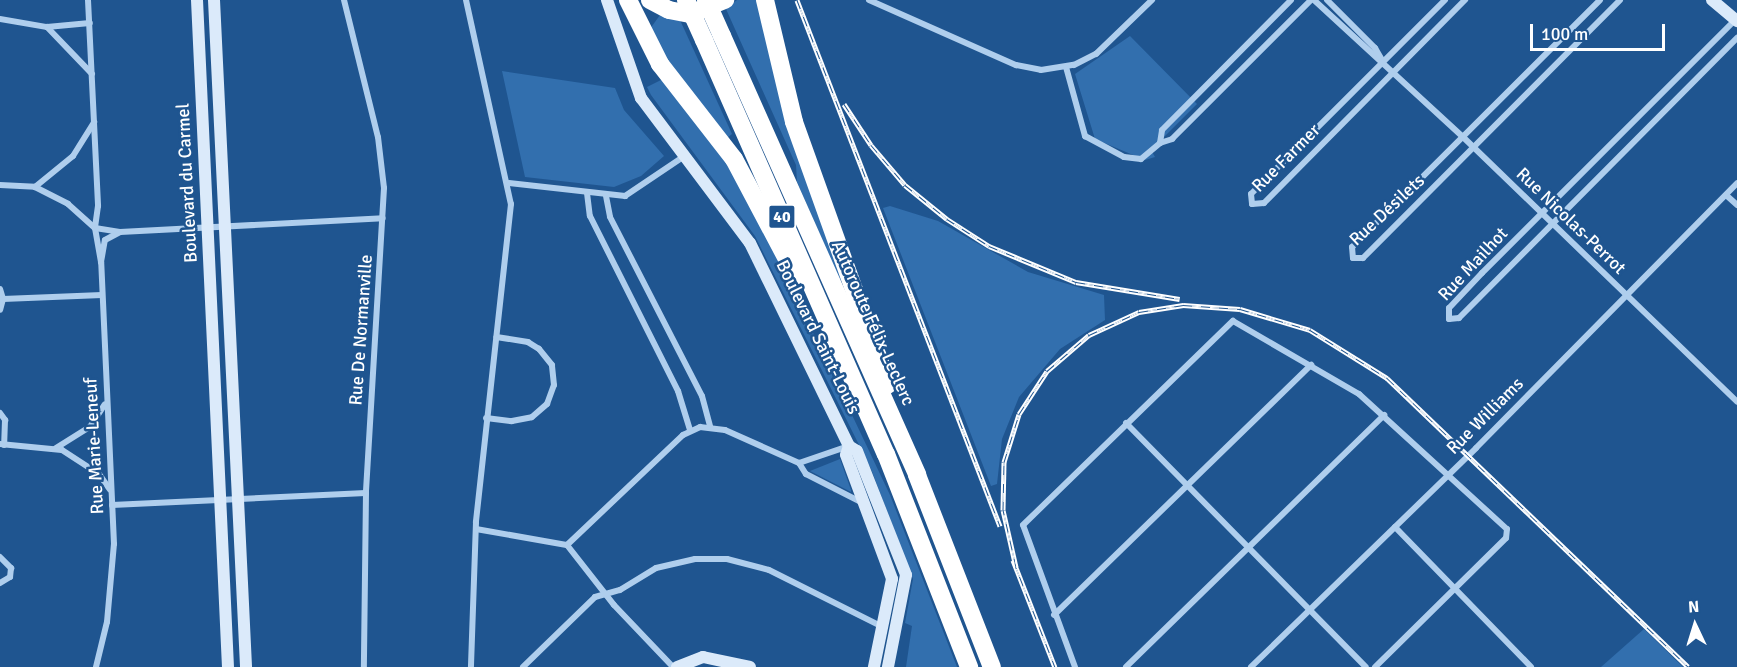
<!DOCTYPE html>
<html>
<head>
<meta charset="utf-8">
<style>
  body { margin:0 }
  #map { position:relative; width:1737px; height:667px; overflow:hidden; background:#1f5590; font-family:Signika,sans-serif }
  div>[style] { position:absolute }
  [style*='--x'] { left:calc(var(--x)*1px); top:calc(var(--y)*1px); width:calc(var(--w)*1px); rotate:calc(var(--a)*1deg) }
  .green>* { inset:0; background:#326fae }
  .street>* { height:6px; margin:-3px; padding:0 3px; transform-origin:3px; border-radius:3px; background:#afceed }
  .secondary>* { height:12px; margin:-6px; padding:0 6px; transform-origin:6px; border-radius:6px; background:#dbeafa }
  .highway>* { height:18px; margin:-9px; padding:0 9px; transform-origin:9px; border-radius:9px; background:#fff }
  .rail>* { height:5px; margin-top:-2.5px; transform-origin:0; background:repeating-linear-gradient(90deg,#1f5590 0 9px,#fff 0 18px); box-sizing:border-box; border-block:2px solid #fff }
  .highway-bridge>* { height:18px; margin:-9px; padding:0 9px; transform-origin:9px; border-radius:9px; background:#fff }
  span { translate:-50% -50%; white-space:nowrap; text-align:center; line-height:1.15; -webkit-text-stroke:5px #1f5590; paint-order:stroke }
  .shield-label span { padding:2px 4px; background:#1f5590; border:2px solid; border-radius:4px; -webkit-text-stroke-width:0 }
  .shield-label { font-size:16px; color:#fff; font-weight:700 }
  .street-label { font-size:18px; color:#fff }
  .north { position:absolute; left:1665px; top:595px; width:60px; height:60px; -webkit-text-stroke:4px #1f5590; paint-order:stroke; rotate:356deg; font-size:16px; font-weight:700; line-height:24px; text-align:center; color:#fff }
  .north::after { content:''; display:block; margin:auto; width:21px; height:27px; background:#fff; clip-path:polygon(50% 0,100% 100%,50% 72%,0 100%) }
  .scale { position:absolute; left:1530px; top:24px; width:135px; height:27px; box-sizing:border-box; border:3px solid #fff; border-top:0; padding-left:8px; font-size:18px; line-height:21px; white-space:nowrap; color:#fff; -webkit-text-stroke:4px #1f5590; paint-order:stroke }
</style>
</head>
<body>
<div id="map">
  <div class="green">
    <div style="clip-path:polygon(737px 0,761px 0,846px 279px,840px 281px,797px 182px,796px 165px,726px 9px)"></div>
    <div style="clip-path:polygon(660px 15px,680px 20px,732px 134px,727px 138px,647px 33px)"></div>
    <div style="clip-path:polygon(1130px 36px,1197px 104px,1151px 150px,1155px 157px,1145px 160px,1095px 139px,1075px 74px)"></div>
    <div style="clip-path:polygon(502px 71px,615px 88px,624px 110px,664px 156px,641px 176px,614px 187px,525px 177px)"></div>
    <div style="clip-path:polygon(663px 79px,742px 183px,890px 495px,957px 667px,906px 667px,912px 626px,905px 623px,913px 579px,871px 469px,755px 236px,651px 95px,647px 87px)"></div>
    <div style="clip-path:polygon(890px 206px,938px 221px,1028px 272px,1104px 295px,1105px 320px,1060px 349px,1019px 397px,1002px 439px,997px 484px,991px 486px,883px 208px)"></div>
    <div style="clip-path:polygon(840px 459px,851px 490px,851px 492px,810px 471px)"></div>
    <div style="clip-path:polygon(1644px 629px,1683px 667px,1601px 667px)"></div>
  </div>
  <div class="street">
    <div style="--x:88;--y:0;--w:206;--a:87.2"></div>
    <div style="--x:98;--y:206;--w:22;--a:98"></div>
    <div style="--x:95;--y:228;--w:35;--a:80"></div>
    <div style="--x:344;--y:0;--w:141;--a:76.1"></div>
    <div style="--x:378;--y:137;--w:51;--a:83.3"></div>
    <div style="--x:384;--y:188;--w:306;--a:93.4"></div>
    <div style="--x:366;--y:493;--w:174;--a:90.7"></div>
    <div style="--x:466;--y:0;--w:209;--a:77.6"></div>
    <div style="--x:511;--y:204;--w:320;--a:96.3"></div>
    <div style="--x:476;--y:522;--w:145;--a:92"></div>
    <div style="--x:869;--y:0;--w:161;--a:23.9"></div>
    <div style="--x:1016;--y:65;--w:25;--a:11"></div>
    <div style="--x:1041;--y:70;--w:33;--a:-9"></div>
    <div style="--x:1074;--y:65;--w:25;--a:-27"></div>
    <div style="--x:1096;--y:54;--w:78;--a:-44"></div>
    <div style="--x:1314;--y:0;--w:202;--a:42.6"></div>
    <div style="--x:1463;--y:137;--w:381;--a:44"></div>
    <div style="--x:1327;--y:0;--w:68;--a:45"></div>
    <div style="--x:1375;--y:48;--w:16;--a:60"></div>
    <div style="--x:1445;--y:0;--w:274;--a:135"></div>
    <div style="--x:1251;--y:194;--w:10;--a:84"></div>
    <div style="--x:1252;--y:204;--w:12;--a:-5"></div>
    <div style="--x:1264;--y:203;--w:286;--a:-45.3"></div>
    <div style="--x:1600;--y:0;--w:350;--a:135.1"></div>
    <div style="--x:1352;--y:247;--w:11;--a:85"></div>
    <div style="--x:1353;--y:258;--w:10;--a:0"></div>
    <div style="--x:1363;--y:258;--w:364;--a:-45.1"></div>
    <div style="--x:0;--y:19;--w:48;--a:9.7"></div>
    <div style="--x:47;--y:27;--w:43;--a:-5.3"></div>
    <div style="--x:1735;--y:20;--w:358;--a:135"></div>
    <div style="--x:1482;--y:273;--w:48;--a:133.3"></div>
    <div style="--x:1449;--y:308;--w:11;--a:90"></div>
    <div style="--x:1449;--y:319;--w:10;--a:-6"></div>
    <div style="--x:1459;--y:318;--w:395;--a:-45.2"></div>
    <div style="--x:47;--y:27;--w:65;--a:46.2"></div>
    <div style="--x:1066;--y:67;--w:72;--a:74.6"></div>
    <div style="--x:1085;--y:136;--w:44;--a:28.3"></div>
    <div style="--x:1124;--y:157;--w:17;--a:7"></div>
    <div style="--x:1141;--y:159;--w:25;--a:-40"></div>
    <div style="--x:1160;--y:143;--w:13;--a:-18"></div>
    <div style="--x:1172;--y:139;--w:197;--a:-45"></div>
    <div style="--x:1160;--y:143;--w:13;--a:-81"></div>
    <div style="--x:1162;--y:130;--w:183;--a:-45.2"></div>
    <div style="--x:509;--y:183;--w:117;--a:6.4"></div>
    <div style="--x:625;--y:196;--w:73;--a:-33.9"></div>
    <div style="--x:0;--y:185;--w:35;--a:3"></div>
    <div style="--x:35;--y:187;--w:37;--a:27"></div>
    <div style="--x:68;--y:204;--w:36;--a:42"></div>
    <div style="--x:95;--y:228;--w:25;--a:9"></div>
    <div style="--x:120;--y:232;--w:263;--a:-3"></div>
    <div style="--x:35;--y:187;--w:49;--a:-39.2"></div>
    <div style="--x:73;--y:156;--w:40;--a:-58"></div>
    <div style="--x:587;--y:193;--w:23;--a:83"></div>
    <div style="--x:590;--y:216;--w:196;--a:63.3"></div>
    <div style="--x:678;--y:391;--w:41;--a:72.9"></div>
    <div style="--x:1726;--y:195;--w:15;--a:42"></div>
    <div style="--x:606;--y:196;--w:21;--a:79"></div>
    <div style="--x:610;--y:217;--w:201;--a:62.8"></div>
    <div style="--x:702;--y:396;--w:31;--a:75"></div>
    <div style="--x:0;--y:289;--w:10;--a:73"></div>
    <div style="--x:3;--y:299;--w:11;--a:105"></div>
    <div style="--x:3;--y:299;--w:99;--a:-2.3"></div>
    <div style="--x:0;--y:413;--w:9;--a:54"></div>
    <div style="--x:5;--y:420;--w:25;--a:92"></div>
    <div style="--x:486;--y:418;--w:26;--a:7"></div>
    <div style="--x:512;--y:421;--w:20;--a:-11"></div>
    <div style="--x:532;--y:417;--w:20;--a:-41"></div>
    <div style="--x:547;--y:404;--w:20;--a:-70"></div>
    <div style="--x:554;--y:385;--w:20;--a:-96"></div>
    <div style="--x:552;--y:365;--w:21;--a:-129"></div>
    <div style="--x:539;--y:349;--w:13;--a:-148"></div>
    <div style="--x:528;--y:342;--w:32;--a:-171"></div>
    <div style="--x:1126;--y:423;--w:342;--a:45.5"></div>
    <div style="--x:0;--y:444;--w:62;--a:5.5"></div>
    <div style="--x:62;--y:450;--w:44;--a:33"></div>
    <div style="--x:99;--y:474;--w:19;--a:55"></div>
    <div style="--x:56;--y:448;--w:40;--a:-32"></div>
    <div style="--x:90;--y:427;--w:27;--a:-57"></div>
    <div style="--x:799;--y:463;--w:13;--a:58"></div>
    <div style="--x:806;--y:474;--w:64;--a:27"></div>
    <div style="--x:112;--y:505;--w:254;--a:-2.7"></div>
    <div style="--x:1395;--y:527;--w:195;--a:45.8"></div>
    <div style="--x:476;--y:529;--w:92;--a:10"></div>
    <div style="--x:567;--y:545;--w:160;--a:-43.5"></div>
    <div style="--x:683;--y:435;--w:19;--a:-25"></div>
    <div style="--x:700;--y:427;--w:25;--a:7"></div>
    <div style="--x:725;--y:430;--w:81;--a:24"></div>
    <div style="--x:799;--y:463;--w:53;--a:-18.8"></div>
    <div style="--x:567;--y:545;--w:76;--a:51.9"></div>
    <div style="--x:614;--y:605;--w:86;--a:46.4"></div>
    <div style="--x:0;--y:557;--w:16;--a:45"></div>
    <div style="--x:11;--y:568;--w:9;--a:96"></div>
    <div style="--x:10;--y:577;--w:12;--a:149"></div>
    <div style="--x:1054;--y:615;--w:359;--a:-44.2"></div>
    <div style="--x:96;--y:667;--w:46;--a:-76.3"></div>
    <div style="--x:107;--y:622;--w:78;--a:-84.9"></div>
    <div style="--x:114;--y:544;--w:282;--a:-92.6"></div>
    <div style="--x:101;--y:262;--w:22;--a:-80"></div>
    <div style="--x:105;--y:240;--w:17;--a:-28"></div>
    <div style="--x:523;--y:667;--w:100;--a:-44.2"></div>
    <div style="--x:595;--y:597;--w:26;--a:-16"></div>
    <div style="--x:620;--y:590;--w:42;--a:-31.4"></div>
    <div style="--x:656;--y:568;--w:40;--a:-13"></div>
    <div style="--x:695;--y:559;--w:32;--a:0"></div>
    <div style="--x:727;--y:559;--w:43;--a:14.7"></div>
    <div style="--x:769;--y:570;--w:127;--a:26.6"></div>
    <div style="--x:1075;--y:667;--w:151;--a:-110.1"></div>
    <div style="--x:1023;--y:525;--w:293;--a:-44.2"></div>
    <div style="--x:1233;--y:321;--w:146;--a:30.1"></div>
    <div style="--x:1359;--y:394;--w:200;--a:42.4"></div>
    <div style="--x:1507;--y:529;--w:9;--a:96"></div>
    <div style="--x:1506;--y:538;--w:184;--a:135.4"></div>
    <div style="--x:1126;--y:667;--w:361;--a:-44.3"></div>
    <div style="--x:1251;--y:667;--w:314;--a:-44.2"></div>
    <div style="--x:1476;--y:448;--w:372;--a:-45.4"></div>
  </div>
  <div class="secondary">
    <div style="--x:197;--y:0;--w:668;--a:87.34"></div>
    <div style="--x:214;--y:0;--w:668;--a:87.25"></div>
    <div style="--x:607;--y:0;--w:104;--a:70.9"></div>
    <div style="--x:641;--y:98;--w:181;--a:53.1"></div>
    <div style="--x:750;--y:243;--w:226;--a:64"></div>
    <div style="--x:849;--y:446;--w:9;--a:32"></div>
    <div style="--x:857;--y:451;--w:133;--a:68.4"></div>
    <div style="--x:906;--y:575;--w:94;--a:101.1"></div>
    <div style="--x:1712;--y:0;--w:33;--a:40"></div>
    <div style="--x:849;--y:446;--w:9;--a:108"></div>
    <div style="--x:846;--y:455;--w:132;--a:69.6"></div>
    <div style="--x:892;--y:579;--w:90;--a:101.6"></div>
    <div style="--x:677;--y:667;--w:28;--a:-21"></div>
    <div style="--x:703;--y:657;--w:48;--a:12"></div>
  </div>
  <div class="highway">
    <div style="--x:628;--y:0;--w:72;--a:63.4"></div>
    <div style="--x:660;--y:64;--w:120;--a:52.1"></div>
    <div style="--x:734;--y:159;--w:132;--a:62.1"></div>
    <div style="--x:650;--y:0;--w:21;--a:28"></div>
    <div style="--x:669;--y:10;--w:21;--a:11"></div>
    <div style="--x:690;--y:14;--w:38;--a:-22"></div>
    <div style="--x:765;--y:0;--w:125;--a:76.6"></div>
    <div style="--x:794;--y:122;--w:279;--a:70.3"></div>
    <div style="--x:722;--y:36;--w:480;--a:66"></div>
    <div style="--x:917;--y:475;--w:206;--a:68.7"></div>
    <div style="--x:704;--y:40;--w:452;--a:66.3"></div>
    <div style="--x:886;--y:454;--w:229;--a:68.7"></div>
  </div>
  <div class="rail">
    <div style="--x:797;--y:0;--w:564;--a:68.9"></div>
    <div style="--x:844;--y:104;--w:49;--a:56.6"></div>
    <div style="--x:871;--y:145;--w:52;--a:49.6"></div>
    <div style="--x:905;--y:185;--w:54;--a:39"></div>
    <div style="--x:947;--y:219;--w:50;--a:32.7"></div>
    <div style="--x:989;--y:246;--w:94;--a:22.5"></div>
    <div style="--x:1076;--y:282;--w:105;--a:9.3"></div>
    <div style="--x:1013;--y:560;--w:115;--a:68.6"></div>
    <div style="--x:1016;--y:567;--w:58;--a:-102.8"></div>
    <div style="--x:1003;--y:510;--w:48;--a:-88.8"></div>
    <div style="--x:1004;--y:462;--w:50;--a:-72.6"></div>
    <div style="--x:1019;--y:414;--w:51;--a:-56.9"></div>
    <div style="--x:1047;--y:371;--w:55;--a:-40.6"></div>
    <div style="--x:1089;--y:335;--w:55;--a:-24.7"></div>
    <div style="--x:1139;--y:312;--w:45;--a:-9"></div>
    <div style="--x:1183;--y:305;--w:57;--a:4"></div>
    <div style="--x:1240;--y:309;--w:73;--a:16.7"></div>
    <div style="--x:1310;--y:330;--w:91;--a:31.9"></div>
    <div style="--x:1387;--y:378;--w:417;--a:43.8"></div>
  </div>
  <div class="highway-bridge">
    <div style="--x:686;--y:0;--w:44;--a:65.8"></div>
    <div style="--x:706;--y:0;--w:39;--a:66"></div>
  </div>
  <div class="shield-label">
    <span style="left:782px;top:217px">40</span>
  </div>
  <div class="street-label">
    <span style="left:1286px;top:158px;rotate:-45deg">Rue Farmer</span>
    <span style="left:187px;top:183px;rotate:-93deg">Boulevard du Carmel</span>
    <span style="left:1387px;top:210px;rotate:-43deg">Rue Désilets</span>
    <span style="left:1571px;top:221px;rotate:44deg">Rue Nicolas-Perrot</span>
    <span style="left:1473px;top:264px;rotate:-47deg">Rue Mailhot</span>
    <span style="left:873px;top:323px;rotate:66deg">Autoroute Félix-Leclerc</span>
    <span style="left:361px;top:330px;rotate:-86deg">Rue De Normanville</span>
    <span style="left:818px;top:337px;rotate:64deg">Boulevard Saint-Louis</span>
    <span style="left:1485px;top:416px;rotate:-45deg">Rue Williams</span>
    <span style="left:94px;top:446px;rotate:-93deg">Rue Marie-Leneuf</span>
  </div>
  <div class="north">N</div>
  <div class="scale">100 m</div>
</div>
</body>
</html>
